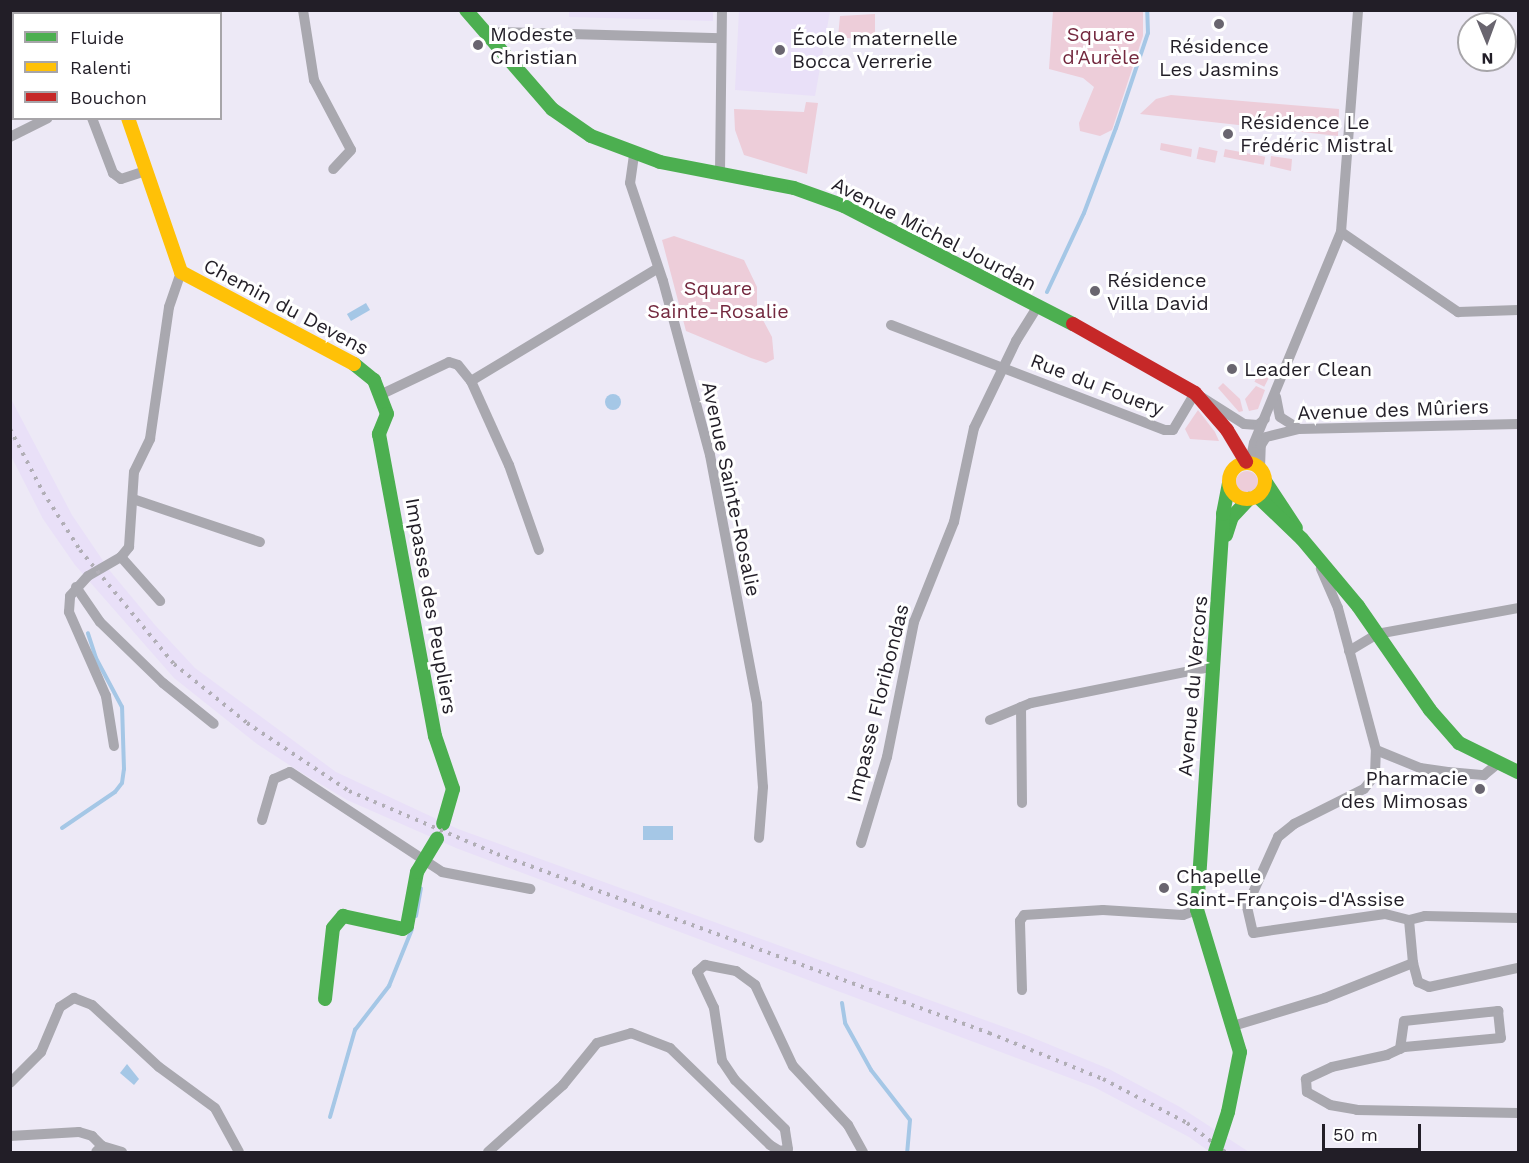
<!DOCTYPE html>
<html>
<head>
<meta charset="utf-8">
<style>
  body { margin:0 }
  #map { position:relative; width:1529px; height:1163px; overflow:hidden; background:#ede9f6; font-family:"Work Sans",sans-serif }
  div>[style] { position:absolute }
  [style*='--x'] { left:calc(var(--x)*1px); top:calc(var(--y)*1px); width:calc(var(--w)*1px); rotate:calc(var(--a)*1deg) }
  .built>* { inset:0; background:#e9e0f8 }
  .green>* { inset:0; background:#edcdd9; transform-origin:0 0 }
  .round { border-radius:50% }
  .water>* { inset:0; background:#a5c7e6; transform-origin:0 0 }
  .stream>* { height:4px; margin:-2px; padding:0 2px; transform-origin:2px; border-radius:2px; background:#a5c7e6 }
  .street>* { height:10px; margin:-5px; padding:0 5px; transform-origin:5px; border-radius:5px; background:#a9a8af }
  .fast>* { height:14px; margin:-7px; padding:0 7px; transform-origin:7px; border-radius:7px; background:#4caf50 }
  .slow>* { height:14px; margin:-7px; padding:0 7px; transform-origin:7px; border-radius:7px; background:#ffc107 }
  .slow>.ring { margin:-7px; padding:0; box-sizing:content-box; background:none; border:14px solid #ffc107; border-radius:50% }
  .jam>* { height:14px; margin:-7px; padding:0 7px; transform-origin:7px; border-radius:7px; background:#c62828 }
  .rail>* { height:4px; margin-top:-2px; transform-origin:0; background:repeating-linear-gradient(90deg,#b1aeb6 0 3px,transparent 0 9px) }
  .fast-bridge>* { height:14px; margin:-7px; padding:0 7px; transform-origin:7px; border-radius:7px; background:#4caf50 }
  .dots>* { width:16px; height:16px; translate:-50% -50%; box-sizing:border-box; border:3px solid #fff; border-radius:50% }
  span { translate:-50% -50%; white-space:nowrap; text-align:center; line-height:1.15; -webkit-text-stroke:6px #fff; paint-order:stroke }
  .poi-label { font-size:20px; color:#221e27 }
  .left { translate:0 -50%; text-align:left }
  .right { translate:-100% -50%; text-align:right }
  .park-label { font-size:20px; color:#74293f }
  .street-label { font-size:20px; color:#221e27 }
  .frame { position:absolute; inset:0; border:12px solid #221e27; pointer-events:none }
  .legend { position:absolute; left:12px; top:12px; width:210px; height:108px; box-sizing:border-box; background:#fff; border:2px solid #a7a5a9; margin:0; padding:8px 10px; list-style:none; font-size:18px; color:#221e27 }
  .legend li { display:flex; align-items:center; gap:12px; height:30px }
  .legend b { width:30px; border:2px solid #a7a5a9 }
  .north { position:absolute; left:1457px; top:12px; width:60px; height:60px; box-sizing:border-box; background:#fff; border:2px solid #a7a5a9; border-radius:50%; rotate:179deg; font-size:16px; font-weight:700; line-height:24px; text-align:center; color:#221e27 }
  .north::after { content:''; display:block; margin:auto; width:21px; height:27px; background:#69656f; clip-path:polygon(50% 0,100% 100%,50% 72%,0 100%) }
  .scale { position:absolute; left:1322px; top:1124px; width:99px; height:27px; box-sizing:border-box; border:3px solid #221e27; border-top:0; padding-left:8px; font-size:18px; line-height:21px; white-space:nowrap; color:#221e27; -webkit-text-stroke:4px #fff; paint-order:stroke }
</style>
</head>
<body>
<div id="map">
  <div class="built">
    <div style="clip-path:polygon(569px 11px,569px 10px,713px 11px,713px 21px,569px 17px)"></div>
    <div style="clip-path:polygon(739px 11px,830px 11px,815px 96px,735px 90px)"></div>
    <div style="clip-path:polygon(10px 397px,72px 515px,110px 571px,155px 625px,195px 668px,336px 772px,458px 829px,1026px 1035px,1109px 1069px,1180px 1107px,1249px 1152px,1210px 1152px,1189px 1137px,1094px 1087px,456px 848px,347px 800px,297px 770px,257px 744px,174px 678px,75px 565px,43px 519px,11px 456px)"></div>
  </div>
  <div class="green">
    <div style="clip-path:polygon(1053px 11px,1143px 11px,1143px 36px,1112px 130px,1100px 136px,1080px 131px,1079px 123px,1094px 87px,1083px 78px,1049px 69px)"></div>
    <div style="clip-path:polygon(875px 14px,875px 41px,838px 37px,840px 16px)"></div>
    <div style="clip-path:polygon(1171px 95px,1339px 109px,1338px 136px,1140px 114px,1156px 99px)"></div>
    <div style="clip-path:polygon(806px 102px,818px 103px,807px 174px,744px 155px,735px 130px,734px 109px,804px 112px)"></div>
    <div style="clip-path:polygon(1161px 143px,1192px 149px,1191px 157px,1160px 150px)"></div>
    <div style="left:1199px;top:147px;width:19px;height:12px;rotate:12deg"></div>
    <div style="left:1225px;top:149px;width:41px;height:8px;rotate:11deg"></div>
    <div style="clip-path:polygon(1271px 156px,1292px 159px,1291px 171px,1270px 166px)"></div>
    <div style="clip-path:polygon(674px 236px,744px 260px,757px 287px,757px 309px,772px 337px,774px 359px,766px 363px,751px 358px,686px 331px,662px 240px)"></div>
    <div style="left:1264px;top:363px;width:11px;height:21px;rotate:27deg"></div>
    <div style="clip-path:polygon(1223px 383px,1240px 399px,1243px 411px,1239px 412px,1218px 388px)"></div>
    <div style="clip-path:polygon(1256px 386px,1265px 390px,1258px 409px,1249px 411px,1245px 399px)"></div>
    <div style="clip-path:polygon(1198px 410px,1215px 432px,1219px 441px,1190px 439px,1185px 429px)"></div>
    <div class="round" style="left:1236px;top:471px;width:22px;height:22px"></div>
  </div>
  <div class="water">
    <div style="left:366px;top:303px;width:8px;height:22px;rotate:60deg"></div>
    <div class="round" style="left:605px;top:394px;width:16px;height:16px"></div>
    <div style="left:643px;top:826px;width:30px;height:14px"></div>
    <div style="clip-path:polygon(127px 1064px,139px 1079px,134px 1085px,120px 1073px)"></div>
  </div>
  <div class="stream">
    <div style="--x:1047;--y:292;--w:87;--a:-64.9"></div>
    <div style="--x:1084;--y:213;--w:91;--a:-69.4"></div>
    <div style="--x:1116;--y:128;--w:100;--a:-71.4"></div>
    <div style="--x:1148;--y:33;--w:23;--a:-92"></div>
    <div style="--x:62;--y:828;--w:64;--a:-34.2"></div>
    <div style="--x:115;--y:792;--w:11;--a:-52"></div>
    <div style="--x:122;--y:783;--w:14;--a:-82"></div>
    <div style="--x:124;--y:769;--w:62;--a:-91.8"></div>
    <div style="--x:122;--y:707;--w:55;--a:-118"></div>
    <div style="--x:96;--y:658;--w:26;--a:-108"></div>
    <div style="--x:416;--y:916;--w:28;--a:-80"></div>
    <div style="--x:842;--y:1003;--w:20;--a:81"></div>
    <div style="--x:845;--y:1023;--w:54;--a:61"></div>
    <div style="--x:871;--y:1070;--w:63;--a:52"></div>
    <div style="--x:910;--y:1120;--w:32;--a:95"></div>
    <div style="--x:330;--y:1117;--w:91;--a:-74"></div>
    <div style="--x:355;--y:1030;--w:56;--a:-52.3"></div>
    <div style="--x:389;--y:986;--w:61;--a:-68"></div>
  </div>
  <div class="street">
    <div style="--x:96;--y:10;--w:4;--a:90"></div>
    <div style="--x:303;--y:10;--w:71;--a:81.1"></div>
    <div style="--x:314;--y:80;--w:79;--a:62.1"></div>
    <div style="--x:351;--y:150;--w:26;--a:133"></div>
    <div style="--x:489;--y:36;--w:13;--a:-18"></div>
    <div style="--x:501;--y:32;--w:220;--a:1.6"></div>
    <div style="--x:92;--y:118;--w:59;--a:69.1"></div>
    <div style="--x:113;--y:173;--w:10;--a:37"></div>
    <div style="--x:121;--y:179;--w:25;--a:-18"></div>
    <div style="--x:10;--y:137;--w:42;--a:-26.6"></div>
    <div style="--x:634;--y:155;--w:28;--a:98"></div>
    <div style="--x:630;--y:183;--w:103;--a:71.4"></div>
    <div style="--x:663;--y:281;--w:180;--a:74.9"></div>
    <div style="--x:710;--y:455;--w:253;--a:79.3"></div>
    <div style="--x:757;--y:704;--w:83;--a:85.9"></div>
    <div style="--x:763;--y:787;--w:51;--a:94.5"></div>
    <div style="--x:720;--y:172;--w:162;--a:-89.3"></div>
    <div style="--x:1341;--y:232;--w:142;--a:34.4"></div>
    <div style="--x:1458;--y:312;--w:60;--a:-1.9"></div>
    <div style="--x:891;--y:325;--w:293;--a:21"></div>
    <div style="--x:1165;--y:430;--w:8;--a:0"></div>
    <div style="--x:1173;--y:430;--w:43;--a:-59.3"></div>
    <div style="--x:1195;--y:393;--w:58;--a:32.3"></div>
    <div style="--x:1244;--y:424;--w:14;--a:4"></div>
    <div style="--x:1258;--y:425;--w:9;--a:-41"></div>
    <div style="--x:471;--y:381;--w:92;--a:65.7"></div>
    <div style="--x:509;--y:465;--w:90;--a:70.6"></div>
    <div style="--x:382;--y:394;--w:74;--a:-25.5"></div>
    <div style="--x:449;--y:362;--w:9;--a:18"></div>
    <div style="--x:458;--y:365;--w:21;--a:51"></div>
    <div style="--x:471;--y:381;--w:218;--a:-31.1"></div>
    <div style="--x:1276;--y:397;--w:20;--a:79"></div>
    <div style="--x:1280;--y:417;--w:22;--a:32"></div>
    <div style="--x:1250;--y:463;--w:20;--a:-79"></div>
    <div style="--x:1254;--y:443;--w:228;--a:-67.6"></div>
    <div style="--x:1341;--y:232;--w:223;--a:-85.6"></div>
    <div style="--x:1260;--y:468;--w:23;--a:-88"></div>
    <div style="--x:1261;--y:445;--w:9;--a:-58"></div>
    <div style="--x:1266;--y:437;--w:34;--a:-14"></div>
    <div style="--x:1299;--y:429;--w:219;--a:-1.3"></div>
    <div style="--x:133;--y:499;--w:134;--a:18.7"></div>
    <div style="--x:121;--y:557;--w:59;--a:48.4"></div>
    <div style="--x:76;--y:587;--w:42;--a:55.6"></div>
    <div style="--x:100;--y:622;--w:88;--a:44.1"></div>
    <div style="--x:163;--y:683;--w:65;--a:38.8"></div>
    <div style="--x:1349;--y:651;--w:33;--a:-31"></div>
    <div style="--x:1377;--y:634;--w:143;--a:-10.4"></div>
    <div style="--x:1021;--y:707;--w:96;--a:89.4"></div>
    <div style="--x:990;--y:720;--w:44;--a:-22.5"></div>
    <div style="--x:1031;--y:703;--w:187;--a:-11.4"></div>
    <div style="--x:114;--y:746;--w:51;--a:-99.1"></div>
    <div style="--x:106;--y:696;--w:92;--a:-113.8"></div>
    <div style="--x:69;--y:612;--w:16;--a:-86"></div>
    <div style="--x:70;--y:596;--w:27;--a:-48"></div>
    <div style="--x:88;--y:576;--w:38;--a:-30"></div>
    <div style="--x:121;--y:557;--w:13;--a:-51"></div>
    <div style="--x:129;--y:547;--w:75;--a:-86.2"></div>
    <div style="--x:134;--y:472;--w:37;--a:-64"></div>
    <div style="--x:150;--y:439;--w:133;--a:-81.8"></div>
    <div style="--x:169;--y:307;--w:37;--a:-71"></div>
    <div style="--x:1376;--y:750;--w:48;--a:22.2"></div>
    <div style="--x:1420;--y:768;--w:28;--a:8"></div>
    <div style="--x:1448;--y:772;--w:36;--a:5"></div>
    <div style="--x:1484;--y:775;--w:17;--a:-40"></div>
    <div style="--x:262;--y:820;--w:43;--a:-73.7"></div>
    <div style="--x:274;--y:779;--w:17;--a:-24"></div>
    <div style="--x:290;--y:772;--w:182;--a:33.3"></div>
    <div style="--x:442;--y:872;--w:90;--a:10.9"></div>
    <div style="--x:861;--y:843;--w:90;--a:-73.2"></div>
    <div style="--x:887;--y:757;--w:138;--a:-78.7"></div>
    <div style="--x:914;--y:622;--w:108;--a:-68.2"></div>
    <div style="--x:954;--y:522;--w:96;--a:-78"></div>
    <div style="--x:974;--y:428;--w:97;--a:-64.2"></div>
    <div style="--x:1016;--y:341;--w:39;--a:-58"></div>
    <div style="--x:1409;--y:920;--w:16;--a:-14"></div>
    <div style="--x:1425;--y:916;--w:93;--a:1.2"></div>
    <div style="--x:1413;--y:963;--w:20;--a:75"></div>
    <div style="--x:1418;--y:982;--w:12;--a:24"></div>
    <div style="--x:1429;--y:987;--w:91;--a:-12.1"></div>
    <div style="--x:1022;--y:990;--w:69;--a:-91.7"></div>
    <div style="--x:1020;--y:921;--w:7;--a:-56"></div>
    <div style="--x:1024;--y:915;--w:79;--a:-3.6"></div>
    <div style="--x:1103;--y:910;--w:80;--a:3.6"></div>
    <div style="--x:1183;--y:915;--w:15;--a:-20"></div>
    <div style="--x:1233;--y:1026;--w:96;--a:-16.9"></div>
    <div style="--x:1325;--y:998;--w:95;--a:-21.7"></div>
    <div style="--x:1413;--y:963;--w:43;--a:-95.3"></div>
    <div style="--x:1409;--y:920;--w:25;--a:-166"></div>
    <div style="--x:1385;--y:914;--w:133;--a:171.8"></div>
    <div style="--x:1253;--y:933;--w:28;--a:-103"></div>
    <div style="--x:1247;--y:906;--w:76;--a:-65.8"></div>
    <div style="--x:1278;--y:837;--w:21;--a:-39"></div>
    <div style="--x:1294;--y:824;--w:78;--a:-26.6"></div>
    <div style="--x:1364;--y:789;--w:18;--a:-52"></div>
    <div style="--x:1375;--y:775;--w:25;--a:-88"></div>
    <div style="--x:1376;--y:750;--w:147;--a:-105"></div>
    <div style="--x:1338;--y:608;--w:43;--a:-113.6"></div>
    <div style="--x:1400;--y:1049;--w:28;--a:-82"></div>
    <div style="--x:1404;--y:1021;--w:95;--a:-6.1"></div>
    <div style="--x:1498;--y:1011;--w:27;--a:84"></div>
    <div style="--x:1501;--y:1038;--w:97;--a:174.7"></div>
    <div style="--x:1404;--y:1047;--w:19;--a:155"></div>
    <div style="--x:1387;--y:1055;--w:56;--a:167.7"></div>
    <div style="--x:1332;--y:1067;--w:29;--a:155"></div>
    <div style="--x:1306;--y:1079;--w:13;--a:86"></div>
    <div style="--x:1307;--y:1092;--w:26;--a:29"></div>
    <div style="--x:1330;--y:1105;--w:27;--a:10"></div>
    <div style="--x:1357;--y:1110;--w:161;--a:1.1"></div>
    <div style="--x:10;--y:1083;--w:44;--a:-45"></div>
    <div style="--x:41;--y:1052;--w:49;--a:-67.1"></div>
    <div style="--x:60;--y:1007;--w:17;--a:-33"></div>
    <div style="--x:74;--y:998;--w:19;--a:21"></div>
    <div style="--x:92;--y:1005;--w:91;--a:42.8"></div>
    <div style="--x:159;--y:1067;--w:69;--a:36.2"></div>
    <div style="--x:215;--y:1108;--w:50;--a:61.4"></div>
    <div style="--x:10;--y:1136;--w:69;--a:-3.3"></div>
    <div style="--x:79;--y:1132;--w:14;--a:17"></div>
    <div style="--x:92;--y:1136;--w:14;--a:45"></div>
    <div style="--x:102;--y:1146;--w:8;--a:135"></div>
    <div style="--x:102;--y:1146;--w:21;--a:17"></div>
    <div style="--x:488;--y:1152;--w:101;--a:-41.8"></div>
    <div style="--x:563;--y:1085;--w:54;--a:-51"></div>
    <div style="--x:597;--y:1043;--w:35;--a:-16"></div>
    <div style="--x:631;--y:1033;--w:42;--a:21"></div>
    <div style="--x:670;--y:1048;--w:139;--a:44.1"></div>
    <div style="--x:770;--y:1145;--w:12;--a:31"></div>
    <div style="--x:780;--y:1151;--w:8;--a:-14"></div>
    <div style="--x:788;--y:1149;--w:20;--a:-99"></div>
    <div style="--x:785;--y:1129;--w:70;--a:-135.6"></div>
    <div style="--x:735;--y:1080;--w:23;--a:-124"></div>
    <div style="--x:722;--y:1061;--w:54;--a:-98.6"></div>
    <div style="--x:714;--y:1008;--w:40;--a:-115"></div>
    <div style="--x:697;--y:972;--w:11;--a:-41"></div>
    <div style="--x:705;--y:965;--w:32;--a:11"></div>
    <div style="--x:736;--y:971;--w:24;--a:36"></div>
    <div style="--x:755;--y:985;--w:89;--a:64.9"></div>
    <div style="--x:793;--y:1066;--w:81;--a:47"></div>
    <div style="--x:848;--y:1125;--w:31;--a:61"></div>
  </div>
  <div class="fast">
    <div style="--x:466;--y:10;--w:131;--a:49"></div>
    <div style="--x:552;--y:109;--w:47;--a:34.7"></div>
    <div style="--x:591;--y:136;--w:74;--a:20.6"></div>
    <div style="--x:660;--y:162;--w:136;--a:11"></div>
    <div style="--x:794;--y:188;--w:53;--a:19.8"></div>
    <div style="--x:844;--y:206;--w:258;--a:27.3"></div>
    <div style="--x:354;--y:364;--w:26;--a:39"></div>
    <div style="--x:374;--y:380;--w:36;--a:69"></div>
    <div style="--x:387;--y:414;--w:22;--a:112"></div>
    <div style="--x:379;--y:434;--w:307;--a:79.5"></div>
    <div style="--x:435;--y:736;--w:56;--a:71.2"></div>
    <div style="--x:453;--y:789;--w:36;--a:106"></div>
    <div style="--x:1265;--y:481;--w:56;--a:56.6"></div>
    <div style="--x:1257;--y:496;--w:62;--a:43.7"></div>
    <div style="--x:1302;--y:539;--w:87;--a:50.1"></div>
    <div style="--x:1358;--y:606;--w:126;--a:55.3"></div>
    <div style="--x:1430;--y:710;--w:44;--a:48.7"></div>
    <div style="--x:1459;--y:743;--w:66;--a:26.2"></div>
    <div style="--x:1226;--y:535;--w:19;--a:-72"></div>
    <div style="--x:1232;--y:517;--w:25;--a:-47"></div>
    <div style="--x:325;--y:999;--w:71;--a:-83.6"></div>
    <div style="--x:333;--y:928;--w:16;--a:-50"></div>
    <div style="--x:343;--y:916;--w:61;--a:12.2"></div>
    <div style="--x:403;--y:929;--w:5;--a:-37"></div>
    <div style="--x:407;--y:926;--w:55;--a:-79.5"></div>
    <div style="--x:417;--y:872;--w:39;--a:-59"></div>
    <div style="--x:1228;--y:1112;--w:61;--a:-78.7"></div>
    <div style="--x:1240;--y:1052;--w:148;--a:-106.8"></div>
    <div style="--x:1197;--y:910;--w:397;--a:-86.2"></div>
    <div style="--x:1223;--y:514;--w:31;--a:-79"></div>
  </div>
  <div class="slow">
    <div style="--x:128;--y:118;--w:163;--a:71"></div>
    <div style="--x:181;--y:272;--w:196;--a:28"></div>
    <div class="ring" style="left:1229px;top:463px;width:22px;height:22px"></div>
  </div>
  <div class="jam">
    <div style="--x:1073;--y:324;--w:140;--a:29.5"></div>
    <div style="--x:1195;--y:393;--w:49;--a:49.1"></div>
    <div style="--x:1227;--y:430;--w:37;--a:59"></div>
  </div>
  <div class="rail">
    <div style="--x:10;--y:429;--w:71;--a:62.4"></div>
    <div style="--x:43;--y:492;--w:69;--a:57.5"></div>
    <div style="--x:80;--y:550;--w:148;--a:50.5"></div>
    <div style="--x:174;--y:664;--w:94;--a:38.9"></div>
    <div style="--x:247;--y:723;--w:123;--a:33.7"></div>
    <div style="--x:349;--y:791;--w:161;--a:23.1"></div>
    <div style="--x:497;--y:854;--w:524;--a:19.99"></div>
    <div style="--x:989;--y:1033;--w:123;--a:22"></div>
    <div style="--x:1103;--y:1079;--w:95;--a:27.6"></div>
    <div style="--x:1187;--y:1123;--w:48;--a:37.3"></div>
  </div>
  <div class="fast-bridge">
    <div style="--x:1215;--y:1152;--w:42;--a:-72"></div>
  </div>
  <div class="dots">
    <div style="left:1219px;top:24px;background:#69656f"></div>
    <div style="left:478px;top:45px;background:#69656f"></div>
    <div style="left:780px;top:50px;background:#69656f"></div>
    <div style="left:1228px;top:134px;background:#69656f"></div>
    <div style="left:1095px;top:291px;background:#69656f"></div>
    <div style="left:1232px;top:369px;background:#69656f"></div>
    <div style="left:1480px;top:789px;background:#69656f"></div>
    <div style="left:1164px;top:888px;background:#69656f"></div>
  </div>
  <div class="poi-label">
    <span class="left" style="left:490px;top:46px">Modeste<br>Christian</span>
    <span class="left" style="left:792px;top:50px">École maternelle<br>Bocca Verrerie</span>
    <span style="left:1219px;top:58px">Résidence<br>Les Jasmins</span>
    <span class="left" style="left:1240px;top:134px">Résidence Le<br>Frédéric Mistral</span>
    <span class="left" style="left:1107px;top:292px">Résidence<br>Villa David</span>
    <span class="left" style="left:1244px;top:369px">Leader Clean</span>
    <span class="right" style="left:1468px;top:790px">Pharmacie<br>des Mimosas</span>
    <span class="left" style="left:1176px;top:888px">Chapelle<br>Saint-François-d'Assise</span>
  </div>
  <div class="park-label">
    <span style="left:1101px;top:46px">Square<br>d'Aurèle</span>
    <span style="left:718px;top:300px">Square<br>Sainte-Rosalie</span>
  </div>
  <div class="street-label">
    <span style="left:934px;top:234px;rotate:27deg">Avenue Michel Jourdan</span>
    <span style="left:286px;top:307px;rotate:28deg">Chemin du Devens</span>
    <span style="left:1097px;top:385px;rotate:21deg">Rue du Fouery</span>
    <span style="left:1393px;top:410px;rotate:-2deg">Avenue des Mûriers</span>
    <span style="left:731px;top:489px;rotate:78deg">Avenue Sainte-Rosalie</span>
    <span style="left:431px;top:606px;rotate:80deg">Impasse des Peupliers</span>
    <span style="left:1193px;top:686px;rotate:-85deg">Avenue du Vercors</span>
    <span style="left:878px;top:703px;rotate:-76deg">Impasse Floribondas</span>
  </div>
  <div class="frame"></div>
  <ul class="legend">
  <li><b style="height:8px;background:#4caf50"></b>Fluide</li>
  <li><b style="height:8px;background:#ffc107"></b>Ralenti</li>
  <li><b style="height:8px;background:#c62828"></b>Bouchon</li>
  </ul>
  <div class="north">N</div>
  <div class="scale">50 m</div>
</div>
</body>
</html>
